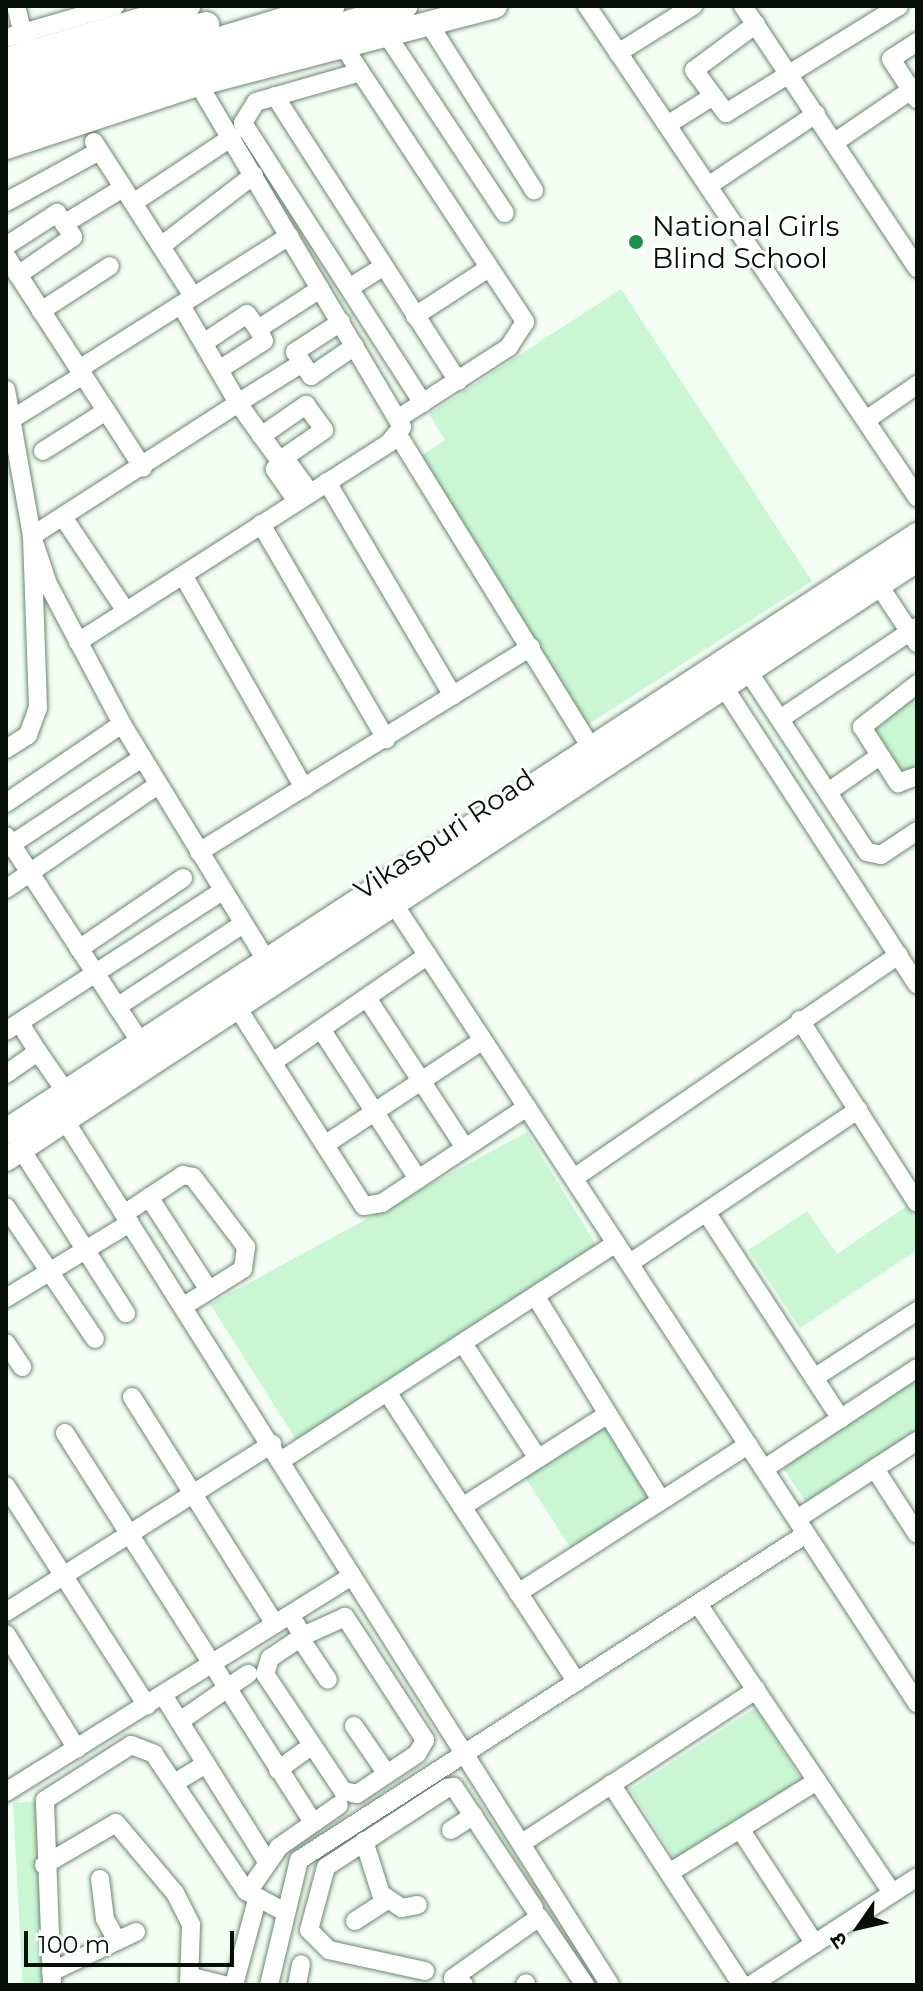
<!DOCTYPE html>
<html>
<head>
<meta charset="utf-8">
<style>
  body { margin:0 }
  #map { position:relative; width:923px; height:1991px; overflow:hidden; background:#f3fef5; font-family:Montserrat,"Noto Sans Devanagari",sans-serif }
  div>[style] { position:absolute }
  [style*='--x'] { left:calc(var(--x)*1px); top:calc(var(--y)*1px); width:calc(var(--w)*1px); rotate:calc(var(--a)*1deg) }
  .green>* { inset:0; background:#caf6d4; transform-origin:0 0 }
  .roads { filter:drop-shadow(0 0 2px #6c8772) drop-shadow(0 0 2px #6c8772) }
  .street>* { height:18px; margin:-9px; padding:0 9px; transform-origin:9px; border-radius:9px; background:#fff }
  .secondary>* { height:24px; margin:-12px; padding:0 12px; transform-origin:12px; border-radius:12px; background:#fff }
  .primary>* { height:26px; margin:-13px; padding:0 13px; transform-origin:13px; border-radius:13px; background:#fff }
  .dots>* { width:22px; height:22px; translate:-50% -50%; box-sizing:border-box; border:4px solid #fff; border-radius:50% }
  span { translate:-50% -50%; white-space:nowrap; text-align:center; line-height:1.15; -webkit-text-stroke:6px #fff; paint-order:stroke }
  .poi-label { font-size:28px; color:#060f08 }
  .left { translate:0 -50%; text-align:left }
  .street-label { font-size:28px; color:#060f08 }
  .frame { position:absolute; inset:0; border:8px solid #060f08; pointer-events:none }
  .north { position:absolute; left:819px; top:1887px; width:80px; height:80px; -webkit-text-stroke:6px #fff; paint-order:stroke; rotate:236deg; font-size:22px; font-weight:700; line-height:32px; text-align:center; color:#060f08 }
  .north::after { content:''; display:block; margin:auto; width:28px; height:36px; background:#060f08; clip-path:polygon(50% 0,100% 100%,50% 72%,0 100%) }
  .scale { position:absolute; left:24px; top:1931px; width:210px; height:36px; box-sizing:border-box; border:4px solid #060f08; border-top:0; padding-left:10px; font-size:24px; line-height:28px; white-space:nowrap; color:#060f08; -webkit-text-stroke:6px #fff; paint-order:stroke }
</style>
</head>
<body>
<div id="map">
  <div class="green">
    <div style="clip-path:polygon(621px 289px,812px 581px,587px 725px,412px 462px,445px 440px,429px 414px)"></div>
    <div style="clip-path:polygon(917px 693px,917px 773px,907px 780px,870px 725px)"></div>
    <div style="clip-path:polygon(527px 1132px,599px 1250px,297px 1441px,210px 1304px)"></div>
    <div style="clip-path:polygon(907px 1206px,917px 1221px,917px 1250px,800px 1328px,748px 1250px,807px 1211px,837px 1254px)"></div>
    <div style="clip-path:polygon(917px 1374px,917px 1441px,812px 1511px,781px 1465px)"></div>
    <div style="left:610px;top:1419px;width:89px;height:103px;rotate:57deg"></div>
    <div style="left:755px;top:1708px;width:85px;height:149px;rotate:57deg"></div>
    <div style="left:46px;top:1801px;width:184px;height:33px;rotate:87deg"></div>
  </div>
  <div class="roads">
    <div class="street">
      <div style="--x:16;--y:6;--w:37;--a:76"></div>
      <div style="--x:587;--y:6;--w:592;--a:56.1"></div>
      <div style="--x:743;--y:6;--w:315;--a:56.4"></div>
      <div style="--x:428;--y:22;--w:199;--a:57.8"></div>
      <div style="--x:756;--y:24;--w:77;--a:143.4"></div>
      <div style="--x:694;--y:70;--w:54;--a:53.3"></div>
      <div style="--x:726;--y:113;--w:203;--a:-31.7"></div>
      <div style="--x:385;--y:32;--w:217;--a:56.5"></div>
      <div style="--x:6;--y:38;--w:114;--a:-16.4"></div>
      <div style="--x:917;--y:42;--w:31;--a:147"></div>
      <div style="--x:891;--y:59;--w:48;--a:57"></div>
      <div style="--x:342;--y:44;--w:333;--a:56.6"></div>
      <div style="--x:525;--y:322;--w:30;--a:123"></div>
      <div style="--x:509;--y:347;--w:131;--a:147.2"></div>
      <div style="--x:618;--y:53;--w:89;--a:-32.1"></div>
      <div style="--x:357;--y:73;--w:105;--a:164"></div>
      <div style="--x:256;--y:102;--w:25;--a:122"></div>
      <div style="--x:243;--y:123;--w:333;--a:57.3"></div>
      <div style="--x:275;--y:96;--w:339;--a:57.3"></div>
      <div style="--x:667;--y:125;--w:51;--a:-32.1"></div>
      <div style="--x:94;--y:142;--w:183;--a:57.3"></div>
      <div style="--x:835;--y:142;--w:99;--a:-34.3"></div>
      <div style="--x:708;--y:186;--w:130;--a:-33.7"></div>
      <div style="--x:6;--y:202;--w:106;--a:-28.7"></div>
      <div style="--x:133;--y:203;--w:119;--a:-33.7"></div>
      <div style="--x:64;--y:224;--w:69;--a:-31.4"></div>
      <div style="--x:6;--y:246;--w:61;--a:-32.9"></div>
      <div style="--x:57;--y:213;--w:29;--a:56"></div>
      <div style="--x:73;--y:237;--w:67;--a:145.4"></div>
      <div style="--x:161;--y:246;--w:117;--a:-37.4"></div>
      <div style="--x:6;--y:256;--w:252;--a:57.1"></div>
      <div style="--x:349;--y:288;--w:39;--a:-32"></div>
      <div style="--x:41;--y:311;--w:82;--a:-33.1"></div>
      <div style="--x:415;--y:316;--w:88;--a:-33"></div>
      <div style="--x:341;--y:322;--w:55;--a:146.9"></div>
      <div style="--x:295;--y:352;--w:29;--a:56"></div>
      <div style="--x:311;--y:376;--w:53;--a:-34.3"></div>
      <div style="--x:258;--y:329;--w:74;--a:-32.8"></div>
      <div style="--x:205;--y:342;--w:50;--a:-33.7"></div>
      <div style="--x:247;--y:314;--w:19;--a:54"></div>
      <div style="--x:258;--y:329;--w:13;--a:63"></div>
      <div style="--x:264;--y:341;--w:50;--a:147.3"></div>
      <div style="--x:79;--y:369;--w:249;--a:-32.3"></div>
      <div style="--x:6;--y:390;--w:148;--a:79.9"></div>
      <div style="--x:32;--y:536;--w:51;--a:71.6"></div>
      <div style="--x:48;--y:584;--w:158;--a:62.1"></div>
      <div style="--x:122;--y:724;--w:276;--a:58.6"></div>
      <div style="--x:12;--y:419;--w:84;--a:-31.8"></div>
      <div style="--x:866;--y:420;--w:62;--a:-34.5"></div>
      <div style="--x:398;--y:435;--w:367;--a:58.3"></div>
      <div style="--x:261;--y:436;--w:55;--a:-34.6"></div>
      <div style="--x:306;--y:405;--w:31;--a:54"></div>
      <div style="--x:324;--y:430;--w:55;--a:145.4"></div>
      <div style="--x:43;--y:451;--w:75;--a:-32.4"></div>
      <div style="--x:282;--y:464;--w:75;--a:-125.8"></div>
      <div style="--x:238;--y:403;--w:75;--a:-32"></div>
      <div style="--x:327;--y:482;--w:248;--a:59.5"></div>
      <div style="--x:297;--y:501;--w:39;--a:-125"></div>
      <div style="--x:275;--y:469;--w:14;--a:-34"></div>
      <div style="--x:287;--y:461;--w:39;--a:54"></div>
      <div style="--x:63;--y:517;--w:113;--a:56.2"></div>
      <div style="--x:261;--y:524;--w:249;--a:59.8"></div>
      <div style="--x:183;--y:575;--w:245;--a:60.4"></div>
      <div style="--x:878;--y:584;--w:71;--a:56.5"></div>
      <div style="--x:78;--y:642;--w:369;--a:-32.6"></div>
      <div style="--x:389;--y:443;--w:21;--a:-51"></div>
      <div style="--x:402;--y:427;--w:399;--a:-120.7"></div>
      <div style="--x:746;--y:668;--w:220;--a:56.7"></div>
      <div style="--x:867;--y:852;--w:14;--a:12"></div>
      <div style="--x:881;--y:855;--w:43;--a:-33.7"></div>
      <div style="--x:718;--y:678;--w:365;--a:57"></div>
      <div style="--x:917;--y:684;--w:70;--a:142"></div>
      <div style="--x:862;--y:727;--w:67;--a:57.3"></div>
      <div style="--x:898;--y:783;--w:20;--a:-20"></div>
      <div style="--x:780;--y:719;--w:165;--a:-33.9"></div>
      <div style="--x:6;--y:749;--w:26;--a:-32"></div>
      <div style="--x:28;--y:735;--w:29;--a:-70"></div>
      <div style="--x:38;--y:708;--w:172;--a:-92"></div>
      <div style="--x:32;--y:536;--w:245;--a:-32.8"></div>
      <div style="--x:238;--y:403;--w:113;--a:-120.2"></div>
      <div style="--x:828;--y:792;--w:61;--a:-35"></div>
      <div style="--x:6;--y:803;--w:140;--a:-34.3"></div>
      <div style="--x:6;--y:836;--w:247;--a:56.9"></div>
      <div style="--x:6;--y:848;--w:163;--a:-33.5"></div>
      <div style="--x:199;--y:852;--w:390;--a:-31.7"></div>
      <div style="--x:6;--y:889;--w:184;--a:-34.4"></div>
      <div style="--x:388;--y:895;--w:966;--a:56.79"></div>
      <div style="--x:79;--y:949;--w:126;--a:-34.3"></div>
      <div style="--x:367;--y:998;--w:179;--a:56.8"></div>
      <div style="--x:117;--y:1007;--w:151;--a:-33.4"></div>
      <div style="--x:237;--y:1007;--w:236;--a:57.5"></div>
      <div style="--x:364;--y:1206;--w:18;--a:-9"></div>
      <div style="--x:382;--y:1203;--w:174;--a:-33.5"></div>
      <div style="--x:800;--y:1020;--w:217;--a:57.4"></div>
      <div style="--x:321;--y:1029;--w:179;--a:57.1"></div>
      <div style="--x:6;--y:1031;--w:257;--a:-32.9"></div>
      <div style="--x:38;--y:1052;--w:49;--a:55"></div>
      <div style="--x:273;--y:1062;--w:188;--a:-34.6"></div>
      <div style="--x:6;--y:1074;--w:39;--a:-35"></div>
      <div style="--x:38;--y:1052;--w:34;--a:-122"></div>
      <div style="--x:59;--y:1111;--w:1033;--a:57.77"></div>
      <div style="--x:326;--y:1144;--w:188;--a:-33.5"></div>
      <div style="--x:21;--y:1149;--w:195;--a:57.4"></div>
      <div style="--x:574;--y:1178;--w:394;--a:-34.5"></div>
      <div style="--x:149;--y:1197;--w:111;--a:57.2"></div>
      <div style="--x:6;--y:1207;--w:159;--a:56"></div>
      <div style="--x:706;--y:1212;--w:247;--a:56.9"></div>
      <div style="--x:124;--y:1214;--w:71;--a:-33.5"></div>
      <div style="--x:183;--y:1175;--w:10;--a:11"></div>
      <div style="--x:193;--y:1177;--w:88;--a:52.9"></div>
      <div style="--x:246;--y:1247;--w:22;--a:98"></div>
      <div style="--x:243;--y:1269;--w:70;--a:147.9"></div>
      <div style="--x:630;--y:1263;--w:275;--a:-33.9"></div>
      <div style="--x:536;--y:1297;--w:238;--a:58.4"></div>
      <div style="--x:6;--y:1298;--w:145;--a:-31.2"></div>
      <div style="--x:6;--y:1343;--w:29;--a:56"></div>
      <div style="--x:464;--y:1345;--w:134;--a:56.9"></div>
      <div style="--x:814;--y:1378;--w:123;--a:-33"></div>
      <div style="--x:389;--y:1395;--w:343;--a:56.8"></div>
      <div style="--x:132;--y:1397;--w:268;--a:57.8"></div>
      <div style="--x:65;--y:1433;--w:462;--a:57.5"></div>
      <div style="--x:282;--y:1460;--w:398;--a:-33"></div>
      <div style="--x:764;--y:1469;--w:183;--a:-33.4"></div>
      <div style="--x:875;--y:1469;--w:77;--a:57.1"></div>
      <div style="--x:6;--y:1486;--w:261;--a:57.3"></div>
      <div style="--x:462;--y:1507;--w:173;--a:-32.5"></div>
      <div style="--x:797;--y:1519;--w:143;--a:-33"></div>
      <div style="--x:518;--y:1593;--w:274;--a:-32.8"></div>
      <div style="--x:698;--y:1604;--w:348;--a:56.1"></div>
      <div style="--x:6;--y:1612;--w:315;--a:-32.3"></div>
      <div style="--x:290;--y:1615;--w:25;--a:58"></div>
      <div style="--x:303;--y:1636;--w:40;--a:146"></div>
      <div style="--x:270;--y:1658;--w:17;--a:107"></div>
      <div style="--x:265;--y:1674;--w:141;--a:56.3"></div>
      <div style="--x:343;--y:1791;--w:14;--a:12"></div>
      <div style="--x:357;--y:1794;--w:72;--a:-33.7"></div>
      <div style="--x:417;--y:1754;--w:16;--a:-60"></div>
      <div style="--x:425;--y:1740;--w:147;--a:-123"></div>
      <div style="--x:345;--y:1617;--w:46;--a:155.7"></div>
      <div style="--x:6;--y:1634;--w:135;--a:58.3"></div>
      <div style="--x:300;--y:1638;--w:50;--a:56.3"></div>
      <div style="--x:163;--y:1695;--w:195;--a:58"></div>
      <div style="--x:180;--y:1721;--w:83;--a:-34.7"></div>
      <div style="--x:354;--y:1726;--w:58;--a:55.5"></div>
      <div style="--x:278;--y:1770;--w:32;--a:-36"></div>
      <div style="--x:181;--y:1779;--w:29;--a:-31"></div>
      <div style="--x:611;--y:1784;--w:240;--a:56.9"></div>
      <div style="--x:6;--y:1792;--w:408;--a:-32"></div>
      <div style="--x:740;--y:1829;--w:137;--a:56.9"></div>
      <div style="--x:451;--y:1830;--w:27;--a:-33"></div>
      <div style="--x:364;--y:1841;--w:56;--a:72.2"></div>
      <div style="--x:381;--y:1894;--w:25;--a:34"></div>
      <div style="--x:402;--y:1908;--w:16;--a:-11"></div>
      <div style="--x:522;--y:1843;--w:280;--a:-33.2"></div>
      <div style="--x:44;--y:1865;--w:83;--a:-30.3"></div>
      <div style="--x:116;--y:1823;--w:92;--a:49.9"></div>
      <div style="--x:175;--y:1893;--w:36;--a:63"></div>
      <div style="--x:191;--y:1925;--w:60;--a:91.9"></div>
      <div style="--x:669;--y:1873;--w:174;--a:-31.9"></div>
      <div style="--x:100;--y:1879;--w:40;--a:82.9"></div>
      <div style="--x:105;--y:1919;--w:25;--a:61"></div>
      <div style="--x:254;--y:1883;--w:44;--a:-55.2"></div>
      <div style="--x:279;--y:1847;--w:73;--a:-35"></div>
      <div style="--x:355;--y:1921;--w:38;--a:-33"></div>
      <div style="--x:425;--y:1971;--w:98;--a:-167.7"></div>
      <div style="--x:329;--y:1950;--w:28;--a:-135"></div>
      <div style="--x:309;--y:1930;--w:65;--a:-74.9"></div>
      <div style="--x:326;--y:1867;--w:145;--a:-33.1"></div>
      <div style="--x:447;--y:1788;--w:7;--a:-8"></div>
      <div style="--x:454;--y:1787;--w:145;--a:56.5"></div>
      <div style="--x:51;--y:1972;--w:94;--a:-25.2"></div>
      <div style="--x:192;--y:1977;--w:34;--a:14"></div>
      <div style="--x:52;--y:1985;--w:185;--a:-92.2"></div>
      <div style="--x:45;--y:1800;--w:102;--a:-32.6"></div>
      <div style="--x:131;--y:1745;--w:25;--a:21"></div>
      <div style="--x:154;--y:1754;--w:165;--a:56.1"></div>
      <div style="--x:246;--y:1891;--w:42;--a:28.4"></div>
      <div style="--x:234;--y:1985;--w:88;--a:-74.9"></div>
      <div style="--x:269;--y:1985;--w:129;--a:-76.5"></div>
      <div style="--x:299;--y:1860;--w:603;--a:-32.74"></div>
      <div style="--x:297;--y:1985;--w:21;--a:-79"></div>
      <div style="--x:464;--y:1985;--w:13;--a:-148"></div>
      <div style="--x:453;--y:1978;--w:105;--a:-35.3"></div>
      <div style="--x:539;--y:1917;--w:82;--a:55.9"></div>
      <div style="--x:525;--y:1985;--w:2;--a:-63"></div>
      <div style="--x:751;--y:1985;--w:198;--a:-33"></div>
    </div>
    <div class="secondary">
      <div style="--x:6;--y:60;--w:190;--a:-16.5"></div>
      <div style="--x:6;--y:122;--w:416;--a:-16.2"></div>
      <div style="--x:6;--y:147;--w:202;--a:-18.2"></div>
      <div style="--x:198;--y:84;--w:307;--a:-14.7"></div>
      <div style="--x:6;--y:1131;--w:1089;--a:-33.19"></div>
      <div style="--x:6;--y:1159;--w:1090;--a:-33.33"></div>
    </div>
    <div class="primary">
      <div style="--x:6;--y:85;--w:209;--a:-16.7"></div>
      <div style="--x:6;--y:105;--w:340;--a:-16.9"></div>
    </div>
  </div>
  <div class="dots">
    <div style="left:636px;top:242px;background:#1a914c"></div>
  </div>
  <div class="poi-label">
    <span class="left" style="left:652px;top:242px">National Girls<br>Blind School</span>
  </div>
  <div class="street-label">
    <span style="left:444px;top:834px;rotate:-34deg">Vikaspuri Road</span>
  </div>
  <div class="frame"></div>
  <div class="north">उ</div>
  <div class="scale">100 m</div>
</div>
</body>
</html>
